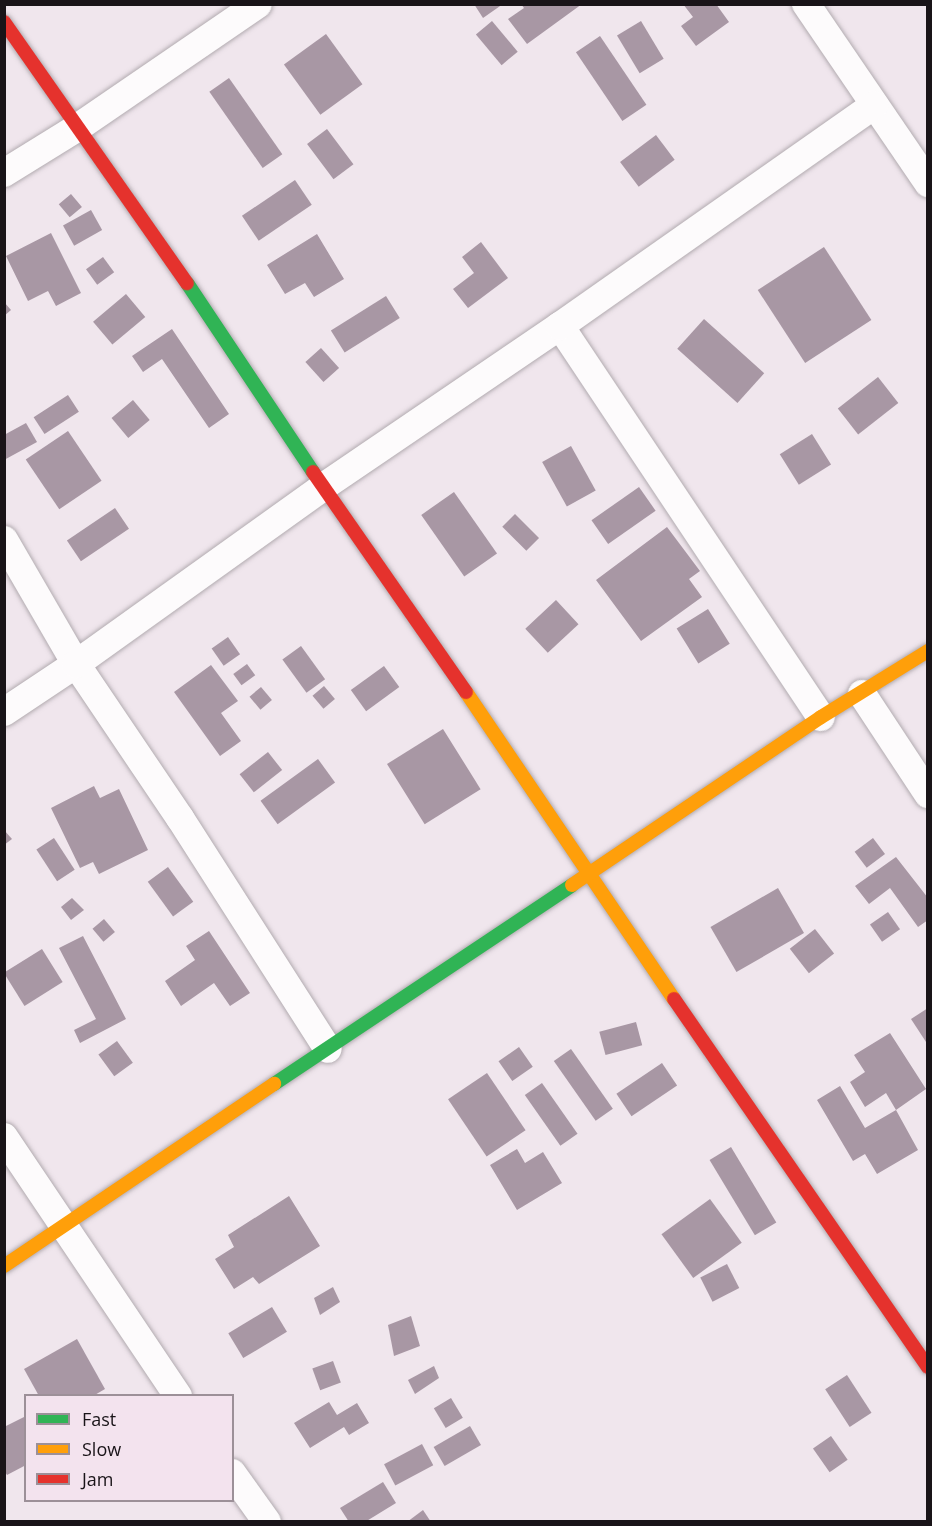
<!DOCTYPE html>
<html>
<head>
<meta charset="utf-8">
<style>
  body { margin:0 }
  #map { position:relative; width:932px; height:1526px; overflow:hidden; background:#f0e6ed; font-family:"Open Sans",sans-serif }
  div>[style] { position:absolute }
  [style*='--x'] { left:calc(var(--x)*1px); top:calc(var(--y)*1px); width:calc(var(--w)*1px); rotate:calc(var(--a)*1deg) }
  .building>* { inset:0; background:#a897a4; transform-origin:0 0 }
  .roads { filter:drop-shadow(0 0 2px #b2abb0) drop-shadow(0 0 2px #b2abb0) }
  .street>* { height:28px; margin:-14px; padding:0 14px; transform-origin:14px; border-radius:14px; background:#fdfbfc }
  .fast>* { height:14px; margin:-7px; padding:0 7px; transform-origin:7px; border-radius:7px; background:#30b455 }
  .slow>* { height:14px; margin:-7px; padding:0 7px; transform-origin:7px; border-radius:7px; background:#ff9f0a }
  .jam>* { height:14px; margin:-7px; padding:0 7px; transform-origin:7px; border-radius:7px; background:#e5322d }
  span { translate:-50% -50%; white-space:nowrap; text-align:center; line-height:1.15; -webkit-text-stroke:6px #f3e3ee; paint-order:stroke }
  .frame { position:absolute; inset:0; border:6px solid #191418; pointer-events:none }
  .legend { position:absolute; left:24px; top:1394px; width:210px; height:108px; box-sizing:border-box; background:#f3e3ee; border:2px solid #9c9098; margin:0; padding:8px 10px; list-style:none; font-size:18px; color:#191418 }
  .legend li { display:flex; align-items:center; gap:12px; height:30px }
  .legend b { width:30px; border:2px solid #9c9098 }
</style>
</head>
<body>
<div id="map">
  <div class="building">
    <div style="clip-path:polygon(474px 4px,503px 4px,483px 18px)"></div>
    <div style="clip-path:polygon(521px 4px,582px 4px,527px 44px,508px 19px,524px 8px)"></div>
    <div style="clip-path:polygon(683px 4px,716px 4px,729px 22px,696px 46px,681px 26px,693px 17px)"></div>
    <div style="left:492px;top:21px;width:40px;height:21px;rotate:50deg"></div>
    <div style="left:641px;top:21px;width:44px;height:28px;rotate:59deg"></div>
    <div style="left:326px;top:34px;width:62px;height:52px;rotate:54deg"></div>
    <div style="left:600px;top:36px;width:83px;height:29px;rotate:56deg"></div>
    <div style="left:229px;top:78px;width:93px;height:24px;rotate:55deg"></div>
    <div style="left:327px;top:129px;width:44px;height:25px;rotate:53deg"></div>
    <div style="left:656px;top:135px;width:31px;height:45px;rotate:53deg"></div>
    <div style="left:295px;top:180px;width:30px;height:64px;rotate:56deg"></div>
    <div style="left:71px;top:194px;width:17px;height:16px;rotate:50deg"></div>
    <div style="left:91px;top:210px;width:23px;height:32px;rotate:61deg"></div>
    <div style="clip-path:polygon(51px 233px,81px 293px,56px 306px,48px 291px,28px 301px,6px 256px)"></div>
    <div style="clip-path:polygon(317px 234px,344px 279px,314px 297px,305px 283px,285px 294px,267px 265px)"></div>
    <div style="clip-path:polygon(481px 242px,508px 278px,468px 308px,453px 289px,474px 273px,462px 257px)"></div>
    <div style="left:824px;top:247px;width:87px;height:79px;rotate:57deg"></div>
    <div style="left:103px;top:257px;width:19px;height:21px;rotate:54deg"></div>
    <div style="left:126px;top:294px;width:30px;height:43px;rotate:50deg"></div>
    <div style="left:386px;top:296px;width:26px;height:65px;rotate:58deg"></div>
    <div style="clip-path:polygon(4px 302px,11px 310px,4px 316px)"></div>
    <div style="left:704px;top:319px;width:81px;height:40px;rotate:42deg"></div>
    <div style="clip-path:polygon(172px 329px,229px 414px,209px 428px,162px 359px,143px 372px,132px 356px)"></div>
    <div style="left:321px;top:348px;width:27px;height:21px;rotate:48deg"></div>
    <div style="left:878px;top:377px;width:33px;height:51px;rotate:52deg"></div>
    <div style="left:68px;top:395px;width:20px;height:41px;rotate:57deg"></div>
    <div style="left:133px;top:400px;width:26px;height:28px;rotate:50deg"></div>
    <div style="clip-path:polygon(26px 423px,37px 442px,4px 460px,4px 435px)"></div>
    <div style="left:68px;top:431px;width:60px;height:51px;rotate:56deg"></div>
    <div style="left:812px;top:434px;width:36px;height:38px;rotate:58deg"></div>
    <div style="left:571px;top:446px;width:51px;height:33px;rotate:61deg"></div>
    <div style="left:639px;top:487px;width:29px;height:58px;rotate:55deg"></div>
    <div style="left:454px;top:492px;width:75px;height:40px;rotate:55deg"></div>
    <div style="left:115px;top:508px;width:25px;height:58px;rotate:56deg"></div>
    <div style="left:515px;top:514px;width:34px;height:18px;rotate:45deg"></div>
    <div style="clip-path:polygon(667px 527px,700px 571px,689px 579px,702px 597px,641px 641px,596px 580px)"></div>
    <div style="left:556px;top:600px;width:33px;height:42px;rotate:47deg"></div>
    <div style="left:708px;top:609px;width:41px;height:37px;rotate:58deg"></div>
    <div style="left:228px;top:637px;width:21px;height:20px;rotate:55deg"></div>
    <div style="left:301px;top:646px;width:41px;height:23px;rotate:54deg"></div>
    <div style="left:247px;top:664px;width:14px;height:17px;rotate:54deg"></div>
    <div style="clip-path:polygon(211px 665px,238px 701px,221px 713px,241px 741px,220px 756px,174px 692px)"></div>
    <div style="left:384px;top:666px;width:26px;height:41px;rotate:54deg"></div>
    <div style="left:324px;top:686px;width:17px;height:15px;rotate:50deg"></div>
    <div style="left:261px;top:687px;width:17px;height:15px;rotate:50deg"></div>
    <div style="left:443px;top:729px;width:71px;height:66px;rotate:58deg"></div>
    <div style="left:268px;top:752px;width:23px;height:36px;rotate:52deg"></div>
    <div style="left:318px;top:759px;width:29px;height:71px;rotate:54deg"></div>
    <div style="clip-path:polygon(94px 786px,100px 798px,119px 789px,148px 850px,99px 874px,93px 862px,80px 868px,51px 808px)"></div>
    <div style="clip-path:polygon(4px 830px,12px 839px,4px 845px)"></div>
    <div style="left:54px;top:838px;width:38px;height:21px;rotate:57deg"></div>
    <div style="left:873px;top:838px;width:20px;height:23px;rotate:53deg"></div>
    <div style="clip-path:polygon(896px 857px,928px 898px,928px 920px,918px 927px,890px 888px,869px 904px,855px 886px)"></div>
    <div style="left:168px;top:867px;width:43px;height:25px;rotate:54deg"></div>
    <div style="left:778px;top:888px;width:52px;height:78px;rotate:60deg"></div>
    <div style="clip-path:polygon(72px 898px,84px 910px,71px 920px,61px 907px)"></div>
    <div style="left:888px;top:912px;width:21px;height:22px;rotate:55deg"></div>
    <div style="left:104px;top:919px;width:17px;height:15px;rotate:50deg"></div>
    <div style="left:815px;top:929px;width:31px;height:32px;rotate:52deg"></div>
    <div style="clip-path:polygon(209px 931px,250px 993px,230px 1006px,214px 983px,181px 1006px,165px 981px,195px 960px,186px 946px)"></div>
    <div style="clip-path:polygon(83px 936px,126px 1019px,80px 1043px,74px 1030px,96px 1019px,59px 948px)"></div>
    <div style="left:42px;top:949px;width:39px;height:45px;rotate:58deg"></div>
    <div style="clip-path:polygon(928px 1008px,928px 1045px,911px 1019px)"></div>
    <div style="left:636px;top:1022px;width:24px;height:38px;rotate:75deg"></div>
    <div style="clip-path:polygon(890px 1033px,926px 1089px,896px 1110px,886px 1093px,865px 1107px,850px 1082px,865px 1072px,854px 1055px)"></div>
    <div style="left:117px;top:1041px;width:27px;height:23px;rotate:54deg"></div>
    <div style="left:519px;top:1047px;width:24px;height:25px;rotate:55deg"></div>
    <div style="left:571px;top:1049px;width:73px;height:21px;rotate:55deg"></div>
    <div style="left:662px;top:1063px;width:27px;height:55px;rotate:56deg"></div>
    <div style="left:487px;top:1073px;width:69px;height:47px;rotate:56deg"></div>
    <div style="left:542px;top:1083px;width:62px;height:21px;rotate:55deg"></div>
    <div style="clip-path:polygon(840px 1086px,865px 1128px,896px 1110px,918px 1150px,877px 1174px,865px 1154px,853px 1161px,817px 1100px)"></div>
    <div style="left:731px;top:1147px;width:88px;height:25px;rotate:59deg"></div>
    <div style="clip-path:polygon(517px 1149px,525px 1163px,543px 1152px,562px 1183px,517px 1210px,490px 1165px)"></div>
    <div style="clip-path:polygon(289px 1196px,320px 1246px,259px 1284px,253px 1277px,234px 1289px,215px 1259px,234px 1247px,228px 1235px)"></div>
    <div style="left:710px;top:1199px;width:54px;height:60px;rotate:54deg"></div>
    <div style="left:727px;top:1264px;width:27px;height:30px;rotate:63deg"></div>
    <div style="clip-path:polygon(333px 1287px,340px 1302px,320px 1315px,314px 1298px)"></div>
    <div style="left:272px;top:1307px;width:29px;height:51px;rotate:59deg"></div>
    <div style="clip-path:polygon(411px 1316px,420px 1346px,394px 1356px,388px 1325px)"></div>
    <div style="clip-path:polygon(77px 1339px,105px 1389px,93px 1396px,39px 1396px,24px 1369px)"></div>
    <div style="left:333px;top:1361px;width:23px;height:22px;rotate:70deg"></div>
    <div style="clip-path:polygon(434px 1366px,439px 1378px,415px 1394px,408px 1380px)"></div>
    <div style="left:847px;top:1375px;width:45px;height:26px;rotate:57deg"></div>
    <div style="left:451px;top:1398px;width:23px;height:20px;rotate:59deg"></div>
    <div style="clip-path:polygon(329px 1402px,337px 1415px,357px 1403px,369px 1423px,349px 1435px,344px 1427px,310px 1448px,294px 1423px)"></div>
    <div style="clip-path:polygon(26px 1416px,26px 1465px,7px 1475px,4px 1470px,4px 1427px)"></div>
    <div style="left:470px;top:1426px;width:22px;height:42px;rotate:60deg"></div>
    <div style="left:831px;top:1436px;width:29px;height:22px;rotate:55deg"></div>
    <div style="left:422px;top:1444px;width:24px;height:43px;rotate:62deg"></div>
    <div style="clip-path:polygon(383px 1482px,396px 1503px,365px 1522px,349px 1522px,340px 1508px)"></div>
    <div style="clip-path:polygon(423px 1510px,431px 1522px,407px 1522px)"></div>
  </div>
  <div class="roads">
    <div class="street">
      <div style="--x:806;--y:4;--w:217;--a:55.7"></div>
      <div style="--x:4;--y:173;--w:86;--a:-31.7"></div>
      <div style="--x:77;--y:128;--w:219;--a:-34.4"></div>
      <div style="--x:560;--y:326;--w:470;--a:56.3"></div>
      <div style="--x:4;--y:540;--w:143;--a:59.9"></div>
      <div style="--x:76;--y:664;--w:186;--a:56"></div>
      <div style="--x:180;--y:818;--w:274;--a:57.4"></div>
      <div style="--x:862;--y:694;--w:120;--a:56.6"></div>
      <div style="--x:4;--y:712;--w:87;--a:-33.7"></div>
      <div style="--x:76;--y:664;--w:304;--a:-35.6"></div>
      <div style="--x:323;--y:487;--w:287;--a:-34.2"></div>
      <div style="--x:560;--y:326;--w:384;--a:-35.1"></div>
      <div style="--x:4;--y:1137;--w:312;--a:56.1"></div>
      <div style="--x:232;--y:1473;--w:60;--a:54.5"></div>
    </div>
    <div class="fast">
      <div style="--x:187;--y:283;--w:227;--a:56.3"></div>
      <div style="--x:274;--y:1084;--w:358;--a:-33.7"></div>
    </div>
    <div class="slow">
      <div style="--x:466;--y:692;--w:371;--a:55.9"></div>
      <div style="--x:572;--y:885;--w:300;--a:-34"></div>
      <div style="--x:821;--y:717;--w:126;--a:-31.7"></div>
      <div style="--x:4;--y:1266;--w:326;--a:-34"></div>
    </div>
    <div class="jam">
      <div style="--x:4;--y:22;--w:319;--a:55"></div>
      <div style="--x:313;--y:472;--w:268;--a:55.2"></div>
      <div style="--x:674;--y:999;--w:447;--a:55.4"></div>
    </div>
  </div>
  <div class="frame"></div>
  <ul class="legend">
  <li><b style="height:8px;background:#30b455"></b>Fast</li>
  <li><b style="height:8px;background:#ff9f0a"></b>Slow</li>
  <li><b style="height:8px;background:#e5322d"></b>Jam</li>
  </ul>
</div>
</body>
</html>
